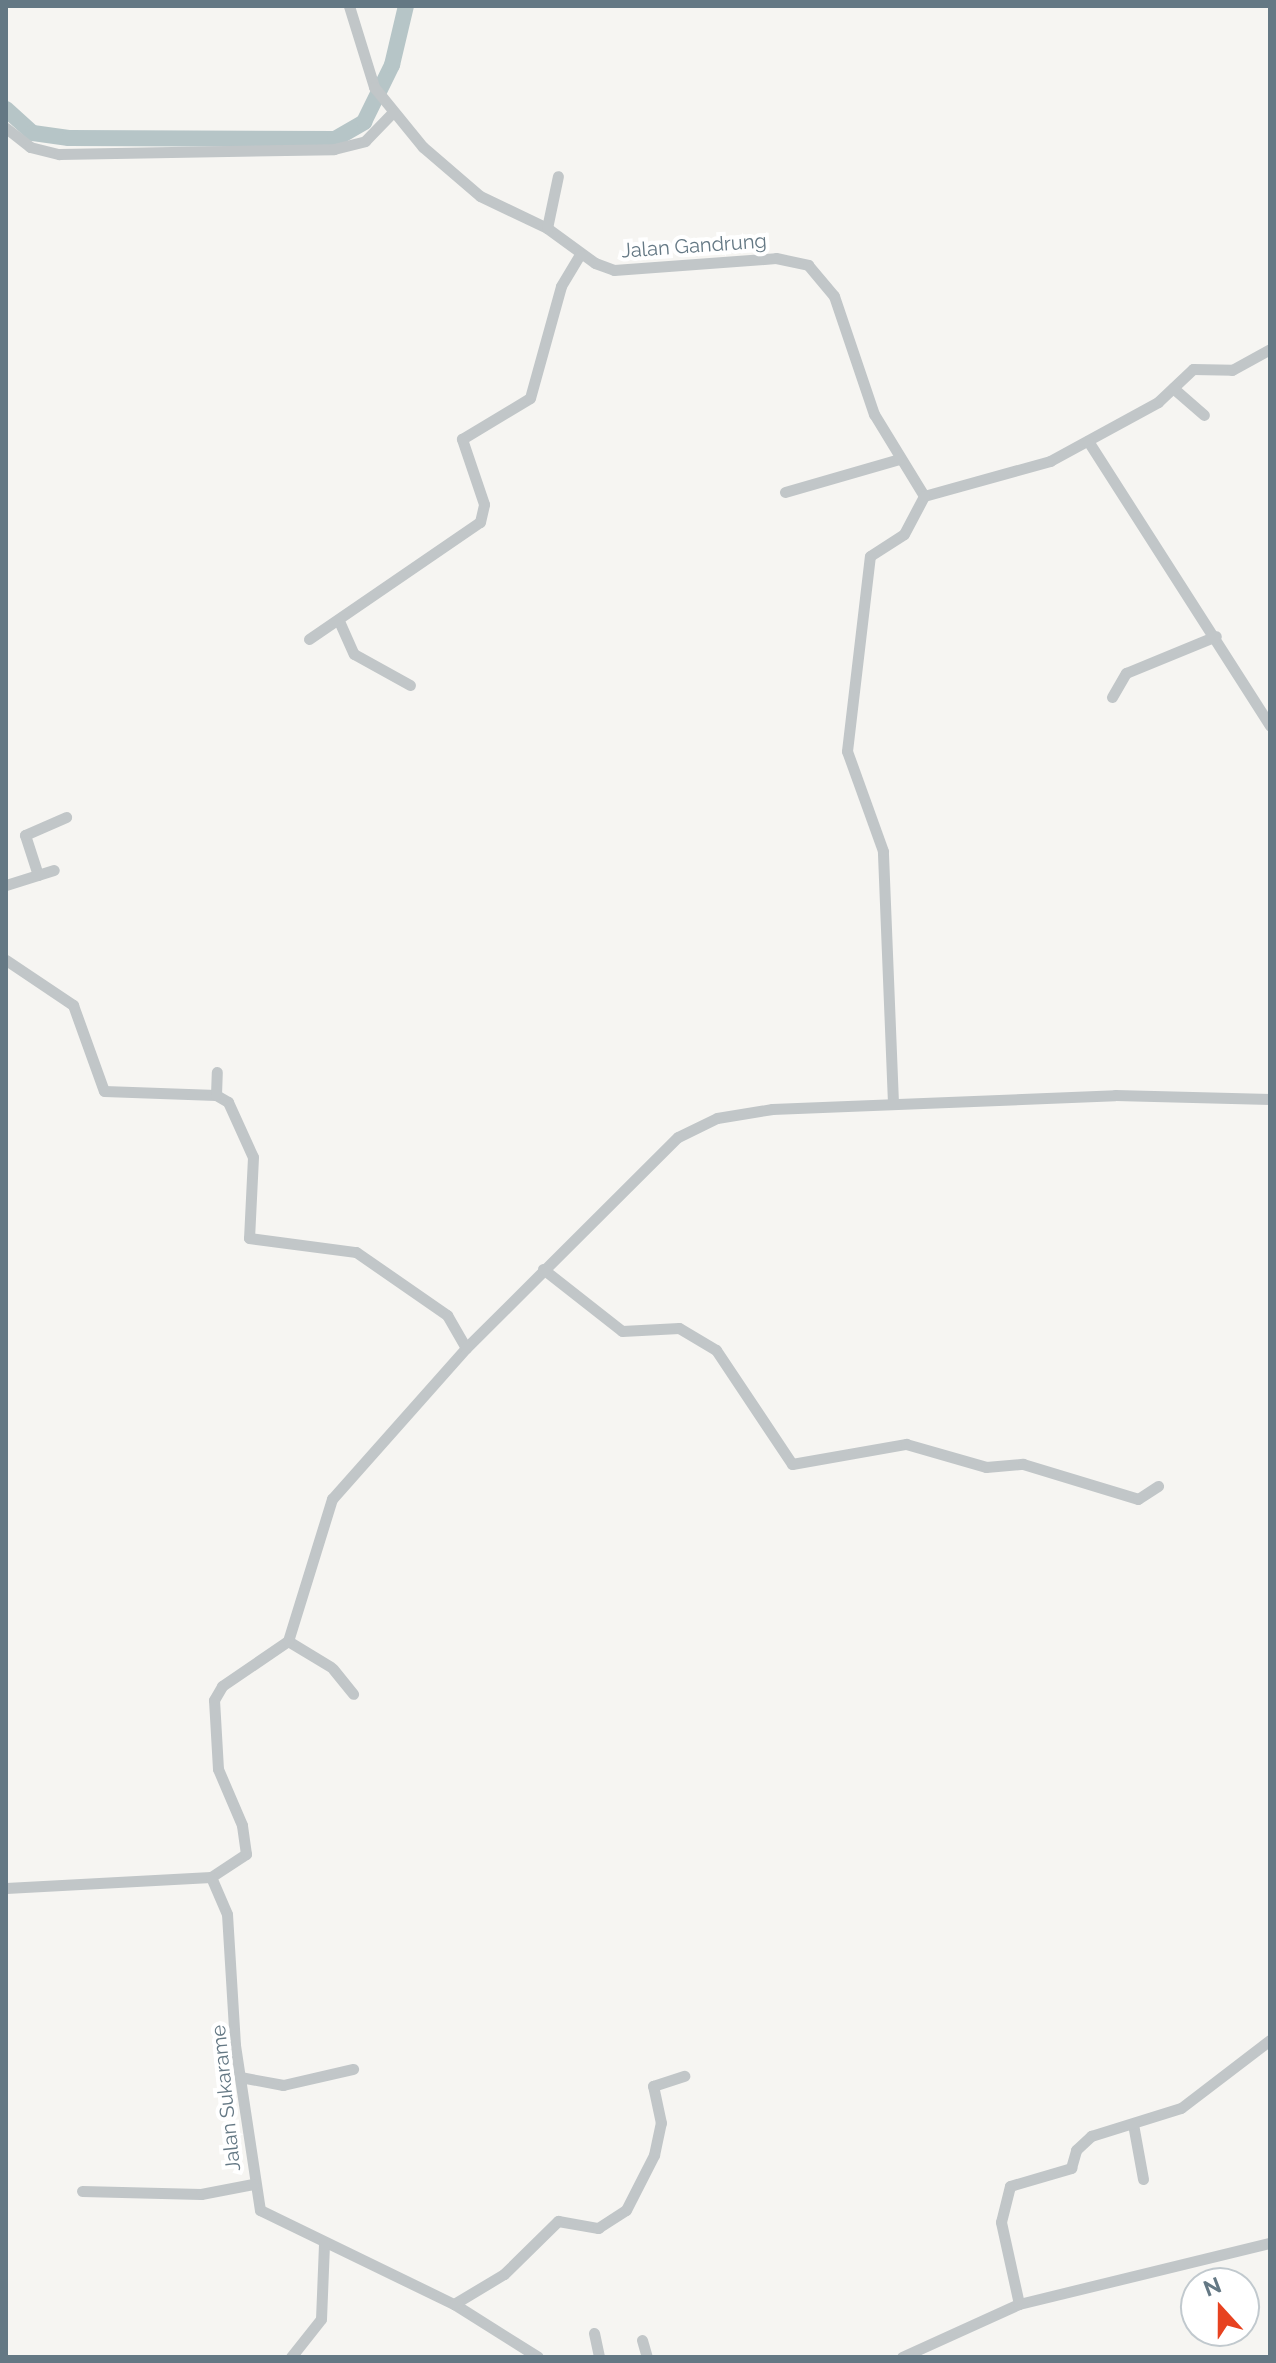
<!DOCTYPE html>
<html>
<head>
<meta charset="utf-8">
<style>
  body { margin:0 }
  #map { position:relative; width:1276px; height:2363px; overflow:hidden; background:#f6f5f2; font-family:Raleway,sans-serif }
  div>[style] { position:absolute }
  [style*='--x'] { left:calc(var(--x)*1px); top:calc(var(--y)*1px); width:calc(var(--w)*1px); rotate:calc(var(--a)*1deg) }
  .river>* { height:16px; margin:-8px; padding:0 8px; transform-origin:8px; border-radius:8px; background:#b6c5c7 }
  .street>* { height:11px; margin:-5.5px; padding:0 5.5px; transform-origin:5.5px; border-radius:5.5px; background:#c1c6c8 }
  span { translate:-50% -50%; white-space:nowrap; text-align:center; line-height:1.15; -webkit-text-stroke:8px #fff; paint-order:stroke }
  .street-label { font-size:20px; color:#647884 }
  .frame { position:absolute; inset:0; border:8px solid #647884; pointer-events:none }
  .north { position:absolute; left:1180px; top:2267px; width:80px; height:80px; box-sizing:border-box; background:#fff; border:2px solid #c1c9ce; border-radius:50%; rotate:339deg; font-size:22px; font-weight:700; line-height:32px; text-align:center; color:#647884 }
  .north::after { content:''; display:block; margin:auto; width:28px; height:36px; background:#e74220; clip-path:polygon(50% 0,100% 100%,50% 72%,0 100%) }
</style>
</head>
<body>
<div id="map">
  <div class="river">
    <div style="--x:6;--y:109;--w:36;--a:42"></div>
    <div style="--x:33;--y:133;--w:36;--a:8"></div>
    <div style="--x:69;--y:138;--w:266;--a:0.2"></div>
    <div style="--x:335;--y:139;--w:34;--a:-30"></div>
    <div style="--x:364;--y:122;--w:64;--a:-63.8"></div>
    <div style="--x:392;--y:65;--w:61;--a:-76.7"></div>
  </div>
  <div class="street">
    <div style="--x:349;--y:6;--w:85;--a:72.8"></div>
    <div style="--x:374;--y:87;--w:77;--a:50.8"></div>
    <div style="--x:423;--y:147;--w:75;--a:40.7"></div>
    <div style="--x:480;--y:196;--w:74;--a:25.5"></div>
    <div style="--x:547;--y:228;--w:59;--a:36.1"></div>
    <div style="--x:595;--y:263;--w:20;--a:20"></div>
    <div style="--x:614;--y:270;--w:162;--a:-4.2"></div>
    <div style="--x:776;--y:258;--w:33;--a:12"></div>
    <div style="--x:808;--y:265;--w:40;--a:50"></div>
    <div style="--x:834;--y:296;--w:125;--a:71.3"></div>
    <div style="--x:874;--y:414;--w:96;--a:58.6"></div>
    <div style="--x:924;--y:496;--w:131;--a:-15.5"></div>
    <div style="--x:1050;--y:461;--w:123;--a:-28.6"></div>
    <div style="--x:1158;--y:402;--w:48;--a:-43.3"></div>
    <div style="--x:1193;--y:369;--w:39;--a:1"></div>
    <div style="--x:1232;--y:370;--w:43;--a:-28.9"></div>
    <div style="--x:6;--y:128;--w:31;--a:38"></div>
    <div style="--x:30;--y:147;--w:30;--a:14"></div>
    <div style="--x:59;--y:154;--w:275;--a:-1"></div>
    <div style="--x:334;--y:149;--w:32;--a:-14"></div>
    <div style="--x:365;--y:141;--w:39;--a:-46"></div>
    <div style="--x:547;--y:228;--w:53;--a:-78.1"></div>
    <div style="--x:1173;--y:388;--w:41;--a:41.1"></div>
    <div style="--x:1088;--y:441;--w:338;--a:57.4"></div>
    <div style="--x:785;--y:492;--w:119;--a:-16.1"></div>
    <div style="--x:339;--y:621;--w:36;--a:66"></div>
    <div style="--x:354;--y:654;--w:64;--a:29"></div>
    <div style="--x:309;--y:639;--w:207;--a:-34.4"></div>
    <div style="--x:480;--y:522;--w:18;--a:-77"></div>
    <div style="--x:484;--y:504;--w:69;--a:-108.7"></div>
    <div style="--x:462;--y:439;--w:79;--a:-31.1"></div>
    <div style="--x:530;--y:398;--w:116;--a:-74.5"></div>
    <div style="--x:561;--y:286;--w:37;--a:-59"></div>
    <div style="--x:1112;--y:697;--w:28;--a:-60"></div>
    <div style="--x:1126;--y:673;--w:97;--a:-22.3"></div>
    <div style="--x:38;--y:875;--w:42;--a:-108"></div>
    <div style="--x:25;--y:835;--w:45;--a:-23.7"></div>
    <div style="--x:6;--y:885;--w:50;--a:-17.4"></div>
    <div style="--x:6;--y:960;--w:81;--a:33.9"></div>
    <div style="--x:73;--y:1005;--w:91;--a:70.2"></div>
    <div style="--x:104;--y:1091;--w:112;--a:2"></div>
    <div style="--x:216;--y:1095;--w:14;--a:30"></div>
    <div style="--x:228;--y:1102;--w:60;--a:65.6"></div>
    <div style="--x:253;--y:1157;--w:81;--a:92.8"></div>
    <div style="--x:249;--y:1238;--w:108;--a:7.5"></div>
    <div style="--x:356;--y:1252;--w:111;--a:34.7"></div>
    <div style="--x:447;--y:1315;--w:38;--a:60"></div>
    <div style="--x:216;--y:1095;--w:23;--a:-88"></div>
    <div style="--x:893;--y:1103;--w:252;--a:-92.3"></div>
    <div style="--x:883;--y:851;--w:106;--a:-109.8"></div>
    <div style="--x:847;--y:751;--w:196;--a:-83.3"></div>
    <div style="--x:870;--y:556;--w:40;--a:-32.9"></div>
    <div style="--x:904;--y:534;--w:43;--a:-62.2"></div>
    <div style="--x:543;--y:1269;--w:100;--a:38.1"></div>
    <div style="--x:622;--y:1331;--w:57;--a:-3"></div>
    <div style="--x:679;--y:1328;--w:43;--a:30.7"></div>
    <div style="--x:716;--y:1350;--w:137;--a:56.3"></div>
    <div style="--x:792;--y:1464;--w:116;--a:-10"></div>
    <div style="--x:906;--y:1444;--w:83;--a:16"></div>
    <div style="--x:986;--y:1467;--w:37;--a:-5"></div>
    <div style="--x:1023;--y:1464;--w:120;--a:16.9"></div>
    <div style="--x:1138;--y:1499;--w:24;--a:-33"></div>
    <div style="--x:288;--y:1641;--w:50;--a:31.2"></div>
    <div style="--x:333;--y:1669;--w:32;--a:51"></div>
    <div style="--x:211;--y:1877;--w:42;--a:-33.3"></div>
    <div style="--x:246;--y:1854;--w:29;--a:-98"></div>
    <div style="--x:242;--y:1825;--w:61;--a:-113.2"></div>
    <div style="--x:218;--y:1769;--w:69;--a:-93.3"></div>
    <div style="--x:214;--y:1700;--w:16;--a:-60"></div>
    <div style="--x:222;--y:1686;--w:80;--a:-34.3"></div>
    <div style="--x:288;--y:1641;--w:149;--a:-72.8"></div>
    <div style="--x:332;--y:1499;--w:202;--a:-48.4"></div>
    <div style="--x:466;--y:1348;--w:299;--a:-44.9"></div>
    <div style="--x:678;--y:1137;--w:43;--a:-26"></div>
    <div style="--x:717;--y:1118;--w:56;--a:-9.3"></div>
    <div style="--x:772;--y:1109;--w:343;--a:-2.3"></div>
    <div style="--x:1115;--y:1095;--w:155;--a:1.5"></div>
    <div style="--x:6;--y:1888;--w:205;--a:-3.1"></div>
    <div style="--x:211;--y:1877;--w:40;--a:66.6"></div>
    <div style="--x:227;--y:1914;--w:131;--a:86.5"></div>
    <div style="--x:235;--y:2045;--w:167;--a:81.4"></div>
    <div style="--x:260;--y:2210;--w:216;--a:25.9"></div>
    <div style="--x:454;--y:2304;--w:99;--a:32.2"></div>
    <div style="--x:240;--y:2077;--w:44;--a:10.5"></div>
    <div style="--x:283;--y:2085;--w:72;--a:-12.9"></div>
    <div style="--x:1133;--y:2124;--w:56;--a:79.7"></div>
    <div style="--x:82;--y:2191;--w:119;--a:1.4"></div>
    <div style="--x:201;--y:2194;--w:53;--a:-10.9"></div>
    <div style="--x:454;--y:2304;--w:58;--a:-31"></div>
    <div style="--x:504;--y:2274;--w:76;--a:-44.5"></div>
    <div style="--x:558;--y:2221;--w:41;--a:9.9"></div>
    <div style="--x:598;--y:2228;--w:33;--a:-33"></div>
    <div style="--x:626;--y:2210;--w:62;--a:-63"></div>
    <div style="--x:654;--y:2155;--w:33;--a:-78"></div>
    <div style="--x:661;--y:2123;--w:38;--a:-102"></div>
    <div style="--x:653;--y:2086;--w:33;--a:-18"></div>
    <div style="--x:1019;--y:2304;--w:84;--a:-102.4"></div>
    <div style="--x:1001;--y:2222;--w:37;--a:-76"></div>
    <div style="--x:1010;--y:2186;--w:64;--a:-16.4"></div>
    <div style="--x:1071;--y:2168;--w:19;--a:-74"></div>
    <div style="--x:1076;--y:2150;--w:21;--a:-43"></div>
    <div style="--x:1091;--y:2136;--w:94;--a:-17.3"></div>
    <div style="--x:1181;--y:2108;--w:112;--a:-37.4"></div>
    <div style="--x:594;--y:2333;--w:25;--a:78"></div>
    <div style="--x:642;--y:2340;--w:18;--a:74"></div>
    <div style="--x:291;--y:2357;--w:48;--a:-51.7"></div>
    <div style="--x:321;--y:2319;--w:76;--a:-87.7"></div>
    <div style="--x:902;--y:2357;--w:128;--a:-24.4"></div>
    <div style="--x:1019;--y:2304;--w:258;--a:-13.7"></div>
  </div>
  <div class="street-label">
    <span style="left:694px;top:246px;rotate:-4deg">Jalan Gandrung</span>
    <span style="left:226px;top:2098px;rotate:-96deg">Jalan Sukarame</span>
  </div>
  <div class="frame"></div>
  <div class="north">N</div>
</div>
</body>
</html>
